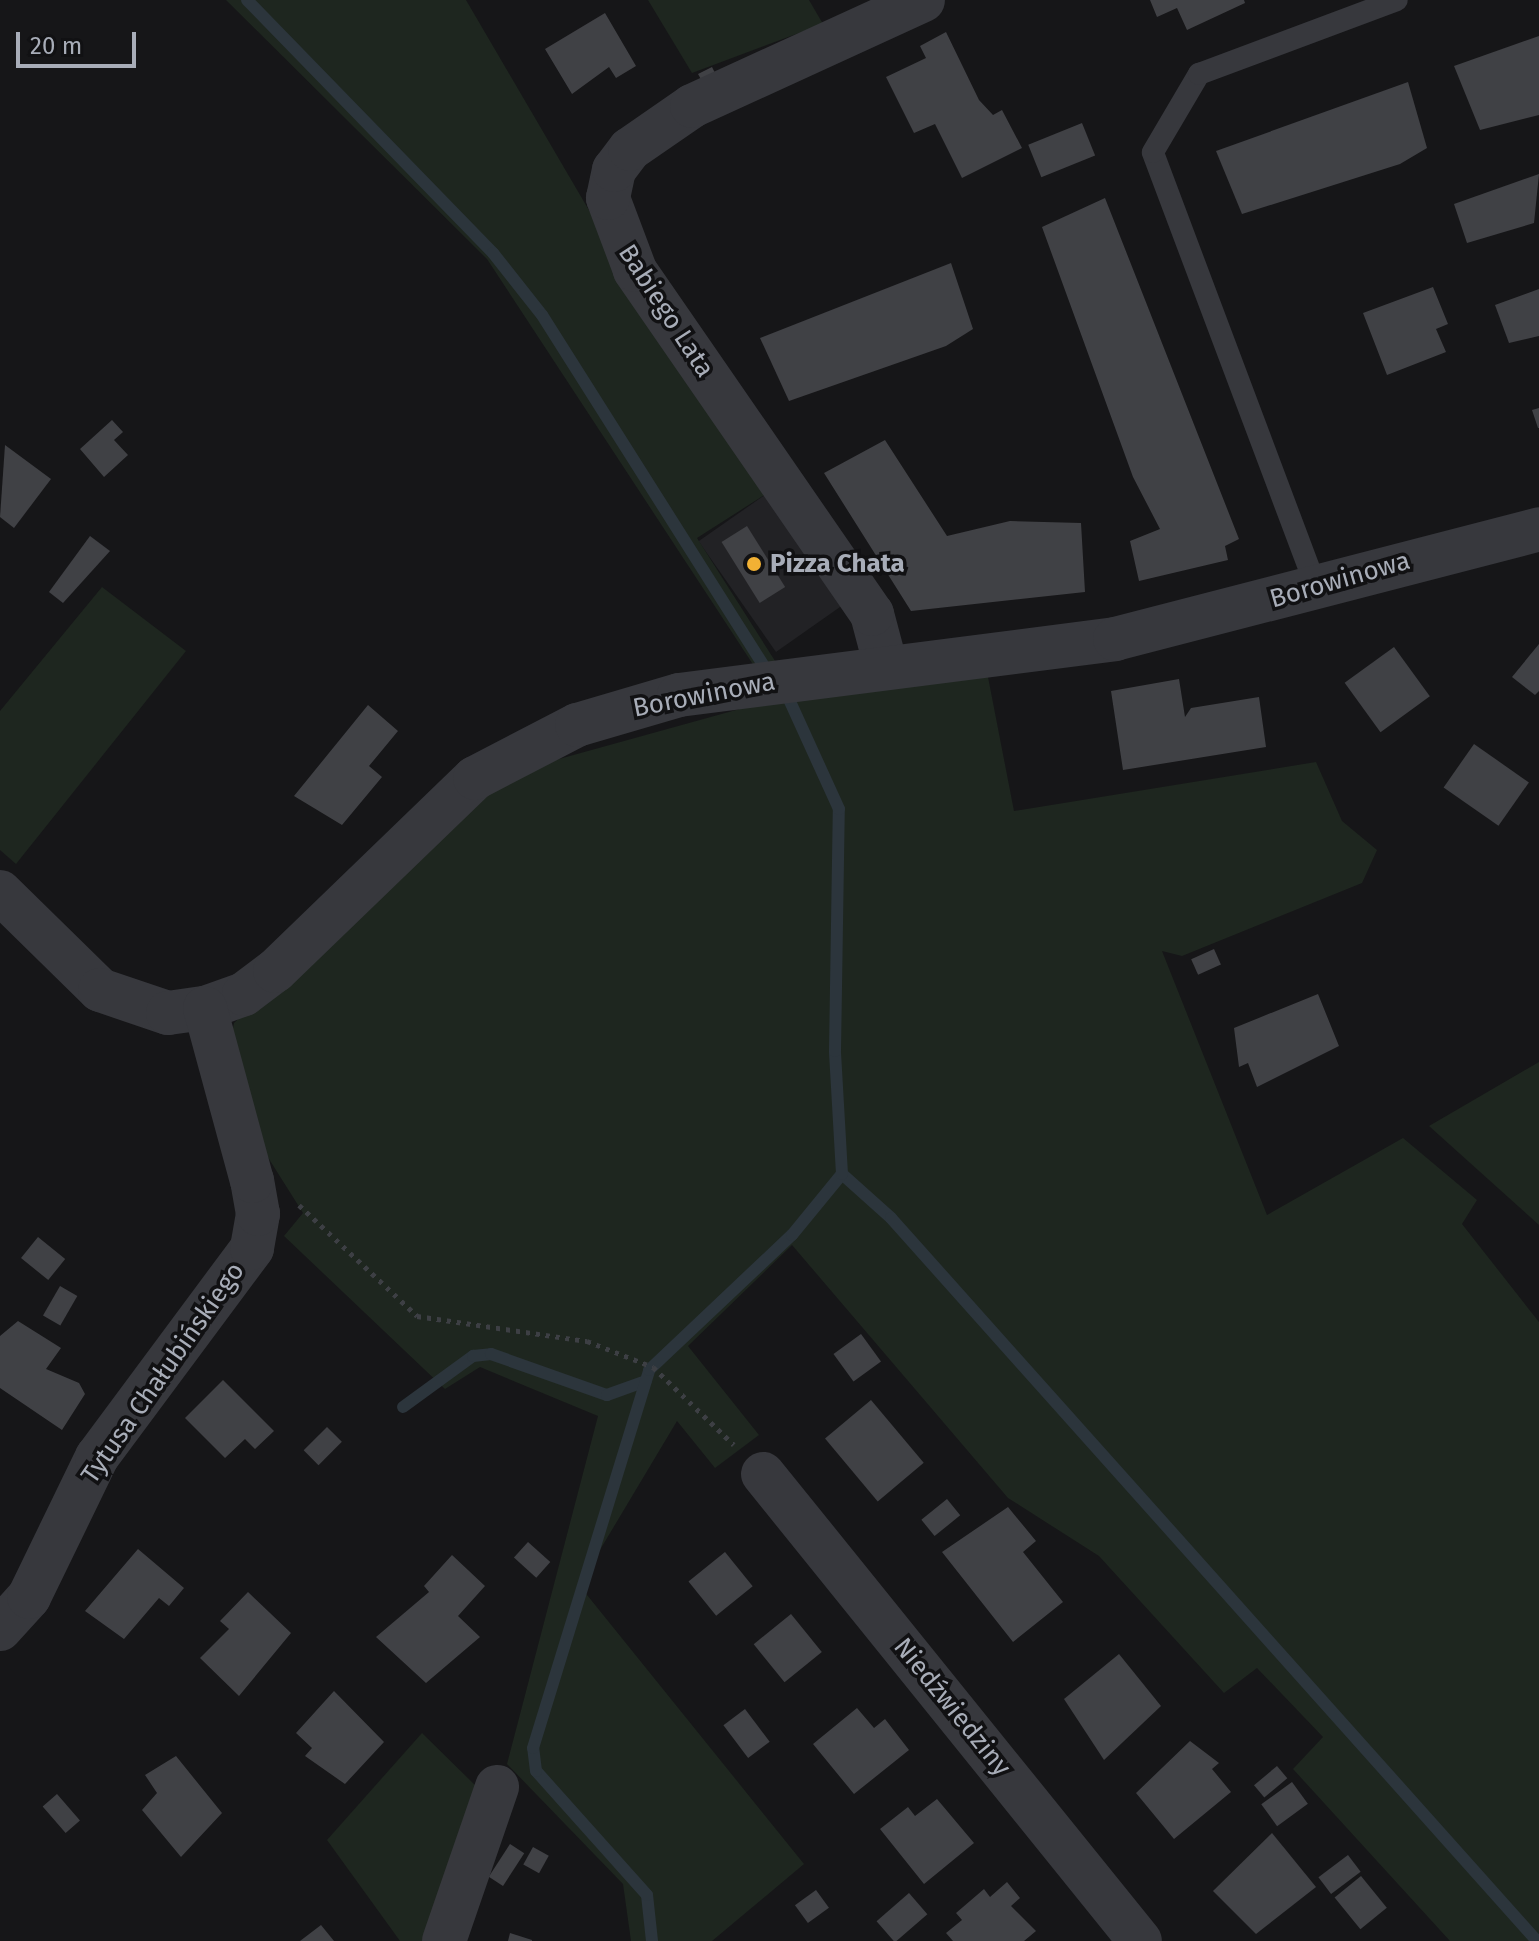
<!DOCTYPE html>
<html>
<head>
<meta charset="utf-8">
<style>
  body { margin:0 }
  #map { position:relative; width:1539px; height:1941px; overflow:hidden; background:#161618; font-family:"Fira Sans",sans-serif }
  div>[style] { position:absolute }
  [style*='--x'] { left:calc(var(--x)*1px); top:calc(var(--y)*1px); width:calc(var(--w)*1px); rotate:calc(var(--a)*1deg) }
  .built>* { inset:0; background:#222225; transform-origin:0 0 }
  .green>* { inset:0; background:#1e261f }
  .stream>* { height:12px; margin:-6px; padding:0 6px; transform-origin:6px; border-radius:6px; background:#2c353c }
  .building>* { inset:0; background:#404145; transform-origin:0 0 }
  .path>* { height:5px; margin-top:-2.5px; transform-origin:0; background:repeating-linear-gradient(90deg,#3d3f44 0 4px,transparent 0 10px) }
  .service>* { height:22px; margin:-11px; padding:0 11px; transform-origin:11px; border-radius:11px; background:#37383d }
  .minor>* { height:44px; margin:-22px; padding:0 22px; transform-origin:22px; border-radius:22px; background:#37383d }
  .dots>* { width:22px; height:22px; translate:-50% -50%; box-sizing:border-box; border:4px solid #111113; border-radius:50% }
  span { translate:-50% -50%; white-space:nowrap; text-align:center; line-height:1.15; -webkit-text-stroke:7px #111113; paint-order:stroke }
  .street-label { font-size:26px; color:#a8adb8 }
  .poi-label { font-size:26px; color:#a8adb8; font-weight:700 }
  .left { translate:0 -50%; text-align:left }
  .scale { position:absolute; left:16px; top:32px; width:120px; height:36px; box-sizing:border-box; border:4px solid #a8adb8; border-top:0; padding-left:10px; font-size:24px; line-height:28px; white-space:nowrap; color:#a8adb8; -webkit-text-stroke:6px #111113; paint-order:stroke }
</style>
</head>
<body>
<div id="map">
  <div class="built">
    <div style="left:769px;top:492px;width:135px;height:86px;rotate:55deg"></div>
  </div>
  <div class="green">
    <div style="clip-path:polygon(226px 0,466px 0,666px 342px,769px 492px,697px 538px,777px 664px,756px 669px,487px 259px)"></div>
    <div style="clip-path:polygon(648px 0,809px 0,823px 24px,692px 73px)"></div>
    <div style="clip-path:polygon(102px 587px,186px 651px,16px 864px,0 850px,0 711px)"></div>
    <div style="clip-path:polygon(988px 677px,1014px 811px,1316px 762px,1342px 821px,1377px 850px,1362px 883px,1182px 956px,1162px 951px,1267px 1215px,1403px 1138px,1477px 1200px,1462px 1224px,1539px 1322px,1539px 1941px,1450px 1941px,1293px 1769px,1323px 1737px,1257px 1668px,1224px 1693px,1099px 1556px,1008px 1498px,792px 1245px,688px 1346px,759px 1435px,715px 1468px,677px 1421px,579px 1585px,804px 1864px,712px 1941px,631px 1941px,623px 1884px,507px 1764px,598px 1416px,480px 1367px,445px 1389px,284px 1236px,303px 1213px,252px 1132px,227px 1058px,234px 1023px,439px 832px,523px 769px,772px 700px)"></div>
    <div style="clip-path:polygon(1539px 1062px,1539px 1225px,1429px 1126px)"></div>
    <div style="clip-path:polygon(422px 1733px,480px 1790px,427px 1941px,400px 1941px,327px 1840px)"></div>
  </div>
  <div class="stream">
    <div style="--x:247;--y:0;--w:353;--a:45.8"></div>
    <div style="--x:493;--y:253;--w:79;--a:51.7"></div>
    <div style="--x:542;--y:315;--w:415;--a:57.7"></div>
    <div style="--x:842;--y:1174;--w:66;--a:41.9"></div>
    <div style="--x:891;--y:1218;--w:970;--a:48.22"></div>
    <div style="--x:403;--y:1407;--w:87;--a:-36.1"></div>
    <div style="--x:473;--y:1356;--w:18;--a:-6"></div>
    <div style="--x:491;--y:1354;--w:123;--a:19.5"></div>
    <div style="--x:607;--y:1395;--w:41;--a:-19.7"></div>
    <div style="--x:652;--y:1941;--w:46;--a:-96.2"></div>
    <div style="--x:647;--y:1895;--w:166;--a:-131.8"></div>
    <div style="--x:536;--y:1771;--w:23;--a:-97"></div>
    <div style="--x:533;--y:1748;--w:395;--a:-72.9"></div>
    <div style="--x:649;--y:1370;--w:197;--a:-43.4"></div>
    <div style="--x:792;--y:1235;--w:79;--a:-50.7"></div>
    <div style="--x:842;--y:1174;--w:123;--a:-93.3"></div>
    <div style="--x:835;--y:1051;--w:242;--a:-89.1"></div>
    <div style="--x:839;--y:809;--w:123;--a:-114.5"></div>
  </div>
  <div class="building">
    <div style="clip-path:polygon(1150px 0,1244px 0,1245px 3px,1187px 30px,1177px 8px,1157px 17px)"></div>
    <div style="clip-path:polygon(605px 13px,636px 66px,616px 78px,609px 67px,572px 94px,545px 49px)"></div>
    <div style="clip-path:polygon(946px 32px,979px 100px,993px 115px,1002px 110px,1022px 148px,962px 178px,935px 124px,914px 133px,886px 77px,926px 58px,920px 46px)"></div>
    <div style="clip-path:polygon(1539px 36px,1539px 115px,1480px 130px,1454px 66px)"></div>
    <div style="clip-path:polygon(712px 67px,716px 75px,703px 83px,698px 74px)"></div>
    <div style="clip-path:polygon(1408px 82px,1427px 148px,1400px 164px,1242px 214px,1216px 151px)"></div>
    <div style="left:1082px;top:123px;width:35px;height:58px;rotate:68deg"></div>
    <div style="clip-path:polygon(1539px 174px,1534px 223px,1467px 243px,1454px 204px)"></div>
    <div style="clip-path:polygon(1105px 198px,1239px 539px,1225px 546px,1228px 560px,1139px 581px,1130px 541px,1160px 529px,1133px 477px,1042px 227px)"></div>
    <div style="clip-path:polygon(951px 263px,973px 329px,946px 346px,789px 401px,760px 338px)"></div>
    <div style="clip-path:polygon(1433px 287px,1448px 324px,1436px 329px,1446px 352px,1387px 375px,1363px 313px)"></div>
    <div style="clip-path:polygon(1539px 289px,1539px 336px,1509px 343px,1495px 305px)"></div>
    <div style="clip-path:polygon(1539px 408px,1539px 428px,1538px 428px,1532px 410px)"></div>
    <div style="clip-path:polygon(112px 420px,123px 432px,114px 440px,128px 455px,104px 477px,80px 449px)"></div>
    <div style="clip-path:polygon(885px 440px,947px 536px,1010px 521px,1081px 523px,1085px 592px,911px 611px,824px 473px)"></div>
    <div style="clip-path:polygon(5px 445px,51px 479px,14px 528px,0 517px)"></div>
    <div style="left:747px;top:526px;width:72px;height:30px;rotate:58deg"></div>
    <div style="clip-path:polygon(90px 536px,110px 551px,63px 603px,49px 592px)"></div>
    <div style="clip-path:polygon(1539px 644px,1539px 691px,1535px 695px,1512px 677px)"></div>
    <div style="left:1394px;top:647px;width:61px;height:61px;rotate:54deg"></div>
    <div style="clip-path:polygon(1179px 679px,1185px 717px,1191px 708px,1259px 697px,1266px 747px,1123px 770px,1111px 691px)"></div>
    <div style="clip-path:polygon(368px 705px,398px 731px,369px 766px,382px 777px,342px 825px,294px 796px)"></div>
    <div style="left:1474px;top:744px;width:67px;height:53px;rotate:35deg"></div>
    <div style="left:1214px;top:949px;width:17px;height:25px;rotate:66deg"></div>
    <div style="clip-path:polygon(1318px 994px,1339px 1046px,1257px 1087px,1248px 1063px,1239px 1067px,1234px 1028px)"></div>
    <div style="left:38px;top:1237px;width:35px;height:27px;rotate:39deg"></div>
    <div style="left:60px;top:1286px;width:20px;height:34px;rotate:30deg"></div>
    <div style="clip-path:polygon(18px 1321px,61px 1348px,46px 1369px,79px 1383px,85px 1394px,62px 1430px,0 1388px,0 1336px)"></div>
    <div style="left:861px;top:1334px;width:34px;height:34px;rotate:54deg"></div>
    <div style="clip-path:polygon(223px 1380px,274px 1431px,255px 1449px,245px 1439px,225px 1458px,185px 1418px)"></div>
    <div style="left:871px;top:1400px;width:82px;height:60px;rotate:50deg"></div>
    <div style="left:327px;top:1427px;width:21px;height:33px;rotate:45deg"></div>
    <div style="left:947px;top:1499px;width:21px;height:33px;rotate:51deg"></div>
    <div style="clip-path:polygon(1008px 1507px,1036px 1541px,1023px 1552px,1063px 1602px,1013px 1642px,942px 1552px)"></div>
    <div style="left:528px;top:1542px;width:30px;height:21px;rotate:42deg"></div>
    <div style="clip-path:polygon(138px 1549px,184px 1588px,169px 1606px,159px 1598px,124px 1639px,85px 1611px)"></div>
    <div style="left:725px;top:1552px;width:44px;height:47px;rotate:51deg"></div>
    <div style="clip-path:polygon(452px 1555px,485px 1586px,458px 1616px,480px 1637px,426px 1683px,376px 1637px,429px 1592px,424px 1586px)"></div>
    <div style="clip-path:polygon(248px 1592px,291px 1633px,239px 1696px,200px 1658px,229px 1629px,220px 1621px)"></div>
    <div style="left:791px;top:1614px;width:49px;height:48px;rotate:51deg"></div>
    <div style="clip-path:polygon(1119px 1654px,1161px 1706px,1104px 1760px,1064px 1699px)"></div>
    <div style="clip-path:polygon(334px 1691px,384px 1742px,345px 1784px,305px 1756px,312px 1748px,296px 1733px)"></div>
    <div style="clip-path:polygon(857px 1708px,874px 1728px,885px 1719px,909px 1750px,854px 1794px,813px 1744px)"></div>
    <div style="left:745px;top:1709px;width:41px;height:27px;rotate:53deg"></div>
    <div style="clip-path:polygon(1190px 1741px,1219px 1763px,1212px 1769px,1231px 1792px,1174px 1839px,1136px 1793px)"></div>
    <div style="clip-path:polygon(176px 1756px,222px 1813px,181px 1857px,142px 1810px,157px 1793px,145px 1775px)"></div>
    <div style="left:1277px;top:1766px;width:16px;height:30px;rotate:50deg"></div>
    <div style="left:1292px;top:1782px;width:27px;height:38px;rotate:54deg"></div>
    <div style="left:57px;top:1794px;width:35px;height:19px;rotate:49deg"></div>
    <div style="clip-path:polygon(937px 1799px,974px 1843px,924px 1884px,880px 1829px,908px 1807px,915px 1816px)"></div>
    <div style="clip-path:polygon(1272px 1833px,1316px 1887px,1256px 1934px,1213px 1891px)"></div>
    <div style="left:510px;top:1844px;width:17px;height:39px;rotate:33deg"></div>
    <div style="left:533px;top:1847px;width:18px;height:20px;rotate:29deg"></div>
    <div style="left:1348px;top:1855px;width:21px;height:37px;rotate:53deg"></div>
    <div style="left:1361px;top:1876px;width:41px;height:34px;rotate:51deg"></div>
    <div style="clip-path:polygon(1007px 1882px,1020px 1898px,1011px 1906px,1036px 1931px,1024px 1941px,953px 1941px,946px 1933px,962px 1920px,956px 1913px,984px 1889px,990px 1897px)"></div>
    <div style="left:816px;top:1890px;width:22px;height:26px;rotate:54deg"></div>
    <div style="left:909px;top:1893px;width:28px;height:43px;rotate:49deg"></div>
    <div style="clip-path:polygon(321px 1925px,334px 1941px,300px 1941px)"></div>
    <div style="clip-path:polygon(510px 1933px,532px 1940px,532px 1941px,508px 1941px)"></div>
  </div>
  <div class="path">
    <div style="--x:299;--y:1205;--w:162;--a:43.2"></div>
    <div style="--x:417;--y:1316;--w:172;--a:8.4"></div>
    <div style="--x:587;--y:1341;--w:71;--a:21.5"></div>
    <div style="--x:653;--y:1367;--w:112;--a:43.9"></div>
  </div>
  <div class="service">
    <div style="--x:1315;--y:584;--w:461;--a:-110.6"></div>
    <div style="--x:1153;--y:152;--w:91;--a:-59.5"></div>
    <div style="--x:1199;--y:74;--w:211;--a:-20.5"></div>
  </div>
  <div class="minor">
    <div style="--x:885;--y:663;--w:51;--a:-104.9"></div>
    <div style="--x:872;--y:614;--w:418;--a:-124.6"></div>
    <div style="--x:635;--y:270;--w:77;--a:-110.6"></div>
    <div style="--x:608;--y:198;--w:29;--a:-78"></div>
    <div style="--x:614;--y:170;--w:26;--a:-53"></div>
    <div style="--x:630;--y:149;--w:75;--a:-34.7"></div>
    <div style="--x:692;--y:106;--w:254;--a:-24.6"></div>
    <div style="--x:0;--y:892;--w:140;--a:44.4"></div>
    <div style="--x:100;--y:990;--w:72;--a:18.7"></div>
    <div style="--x:168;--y:1013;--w:37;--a:-8"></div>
    <div style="--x:205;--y:1008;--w:41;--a:-19.7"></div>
    <div style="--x:244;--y:994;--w:39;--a:-37"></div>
    <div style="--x:275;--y:971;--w:278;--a:-44"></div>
    <div style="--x:475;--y:778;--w:115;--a:-27.5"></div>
    <div style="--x:577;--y:725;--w:106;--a:-16.4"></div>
    <div style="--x:679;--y:695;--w:440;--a:-7.3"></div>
    <div style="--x:1115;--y:639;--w:438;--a:-14.5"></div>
    <div style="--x:763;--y:1474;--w:600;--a:51.09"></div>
    <div style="--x:0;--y:1629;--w:43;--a:-47.8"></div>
    <div style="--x:29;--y:1597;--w:156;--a:-64.1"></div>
    <div style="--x:97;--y:1457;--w:260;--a:-53.4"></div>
    <div style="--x:252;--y:1248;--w:35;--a:-80"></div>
    <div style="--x:258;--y:1214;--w:34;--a:-100"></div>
    <div style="--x:252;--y:1181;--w:179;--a:-105.2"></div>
    <div style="--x:444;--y:1941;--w:163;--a:-71"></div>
  </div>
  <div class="dots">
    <div style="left:754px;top:564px;background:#f2b134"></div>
  </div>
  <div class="street-label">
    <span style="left:666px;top:311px;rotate:57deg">Babiego Lata</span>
    <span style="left:1340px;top:580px;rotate:-16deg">Borowinowa</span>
    <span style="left:704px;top:695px;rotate:-11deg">Borowinowa</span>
    <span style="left:163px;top:1373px;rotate:-55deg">Tytusa Chałubińskiego</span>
    <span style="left:952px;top:1707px;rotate:51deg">Niedźwiedziny</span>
  </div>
  <div class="poi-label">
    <span class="left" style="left:770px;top:564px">Pizza Chata</span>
  </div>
  <div class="scale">20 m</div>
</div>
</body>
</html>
